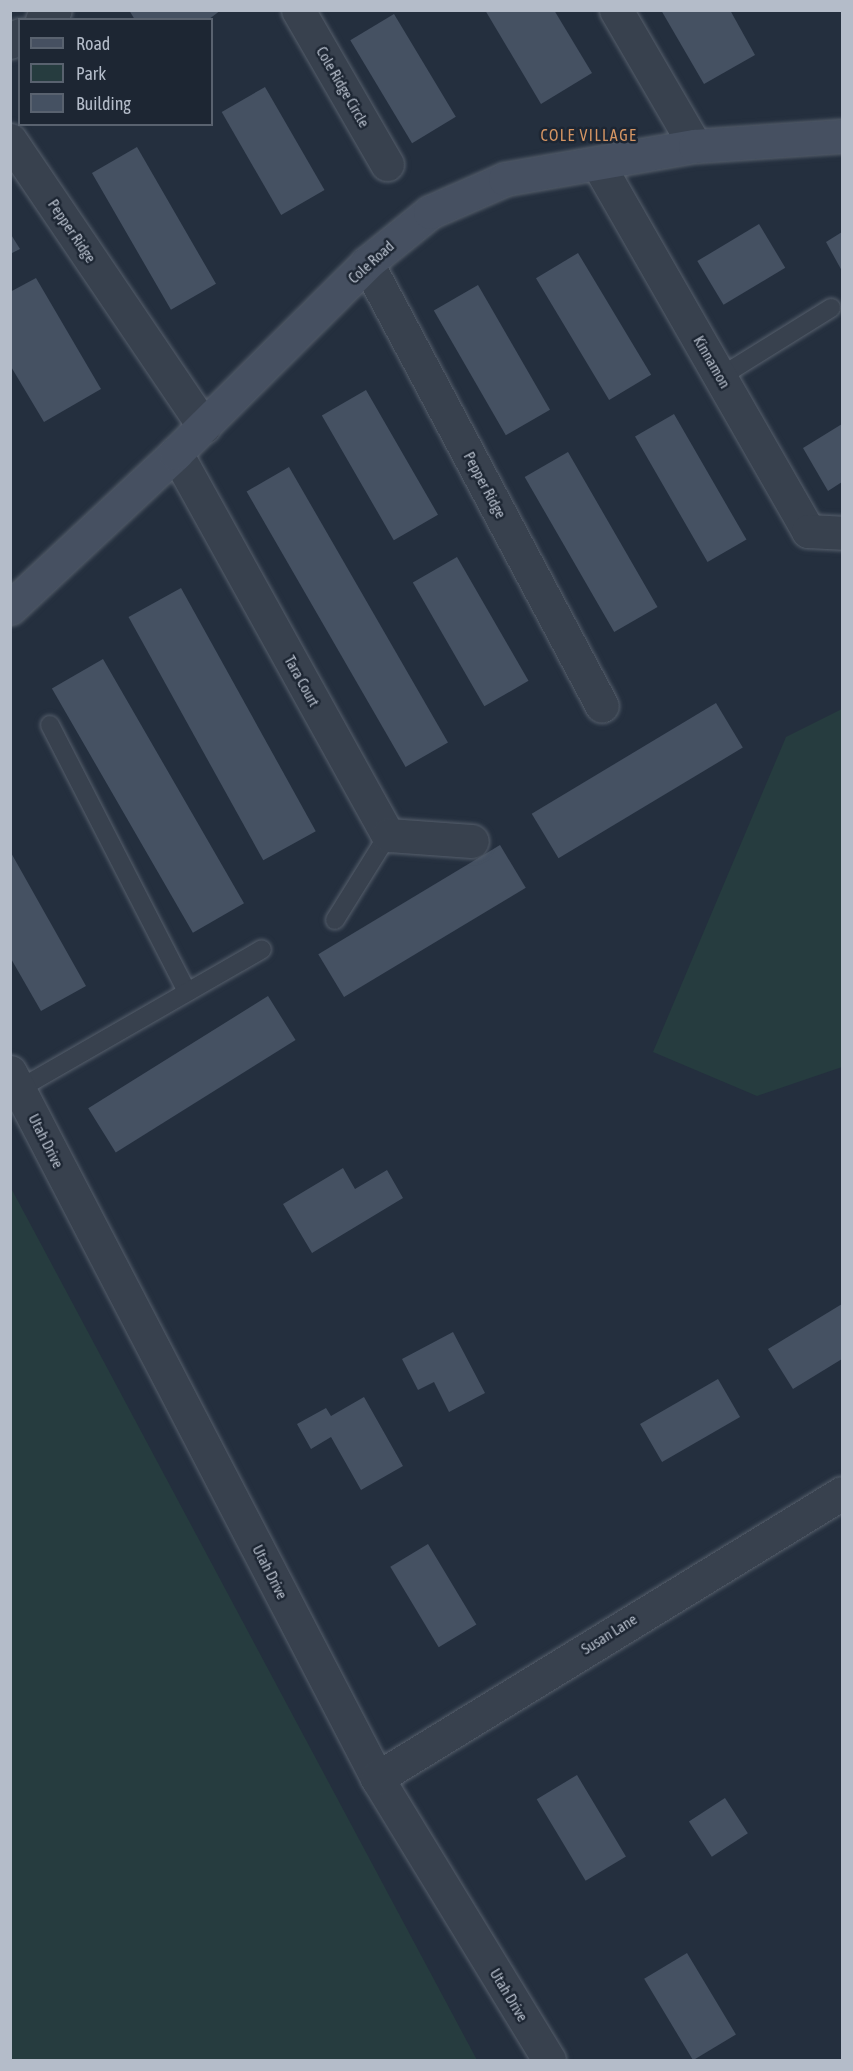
<!DOCTYPE html>
<html>
<head>
<meta charset="utf-8">
<style>
  body { margin:0 }
  #map { position:relative; width:853px; height:2071px; overflow:hidden; background:#242f3e; font-family:"Asap Condensed",sans-serif }
  div>[style] { position:absolute }
  [style*='--x'] { left:calc(var(--x)*1px); top:calc(var(--y)*1px); width:calc(var(--w)*1px); rotate:calc(var(--a)*1deg) }
  .green>* { inset:0; background:#263c3f }
  .building>* { inset:0; background:#455162; transform-origin:0 0 }
  .roads { filter:drop-shadow(0 0 2px #565f6c) drop-shadow(0 0 2px #565f6c) }
  .lane>* { height:18px; margin:-9px; padding:0 9px; transform-origin:9px; border-radius:9px; background:#38414e }
  .street>* { height:33px; margin:-16.5px; padding:0 16.5px; transform-origin:16.5px; border-radius:16.5px; background:#38414e }
  .secondary>* { height:33px; margin:-16.5px; padding:0 16.5px; transform-origin:16.5px; border-radius:16.5px; background:#465061 }
  span { translate:-50% -50%; white-space:nowrap; text-align:center; line-height:1.15; -webkit-text-stroke:5px #1d2633; paint-order:stroke }
  .street-label { font-size:15px; color:#b4bcc9 }
  .neighbourhood-label { font-size:16px; color:#d59563; letter-spacing:1.5px }
  .frame { position:absolute; inset:0; border:12px solid #b4bcc9; pointer-events:none }
  .legend { position:absolute; left:18px; top:18px; width:195px; height:108px; box-sizing:border-box; background:#1d2633; border:2px solid #59626f; margin:0; padding:8px 10px; list-style:none; font-size:18px; color:#b4bcc9 }
  .legend li { display:flex; align-items:center; gap:12px; height:30px }
  .legend b { width:30px; border:2px solid #59626f }
</style>
</head>
<body>
<div id="map">
  <div class="green">
    <div style="clip-path:polygon(842px 709px,842px 1067px,757px 1096px,653px 1052px,786px 737px)"></div>
    <div style="clip-path:polygon(10px 1188px,11px 1188px,477px 2060px,11px 2060px)"></div>
  </div>
  <div class="building">
    <div style="clip-path:polygon(129px 10px,221px 10px,208px 20px,135px 20px)"></div>
    <div style="clip-path:polygon(485px 10px,554px 10px,592px 73px,541px 104px)"></div>
    <div style="clip-path:polygon(661px 10px,730px 10px,755px 55px,704px 84px)"></div>
    <div style="left:394px;top:14px;width:120px;height:51px;rotate:59deg"></div>
    <div style="left:265px;top:87px;width:119px;height:50px;rotate:60deg"></div>
    <div style="left:137px;top:147px;width:158px;height:52px;rotate:60deg"></div>
    <div style="left:759px;top:224px;width:51px;height:72px;rotate:59deg"></div>
    <div style="clip-path:polygon(842px 232px,842px 271px,826px 242px)"></div>
    <div style="clip-path:polygon(10px 233px,20px 249px,10px 254px)"></div>
    <div style="left:578px;top:253px;width:142px;height:49px;rotate:59deg"></div>
    <div style="clip-path:polygon(36px 278px,101px 389px,44px 422px,10px 365px,10px 292px)"></div>
    <div style="left:478px;top:285px;width:144px;height:51px;rotate:60deg"></div>
    <div style="left:366px;top:390px;width:144px;height:51px;rotate:60deg"></div>
    <div style="left:674px;top:414px;width:145px;height:45px;rotate:60deg"></div>
    <div style="clip-path:polygon(842px 424px,842px 482px,828px 491px,803px 448px)"></div>
    <div style="left:568px;top:452px;width:179px;height:50px;rotate:60deg"></div>
    <div style="left:289px;top:467px;width:318px;height:49px;rotate:60deg"></div>
    <div style="left:457px;top:557px;width:143px;height:51px;rotate:60deg"></div>
    <div style="left:181px;top:588px;width:278px;height:60px;rotate:61deg"></div>
    <div style="left:103px;top:659px;width:282px;height:59px;rotate:60deg"></div>
    <div style="left:716px;top:703px;width:52px;height:215px;rotate:59deg"></div>
    <div style="left:500px;top:845px;width:50px;height:212px;rotate:59deg"></div>
    <div style="clip-path:polygon(10px 851px,86px 986px,41px 1011px,10px 957px)"></div>
    <div style="left:268px;top:996px;width:52px;height:212px;rotate:58deg"></div>
    <div style="clip-path:polygon(343px 1168px,355px 1189px,387px 1170px,403px 1198px,312px 1253px,283px 1204px)"></div>
    <div style="clip-path:polygon(842px 1304px,842px 1359px,793px 1389px,768px 1349px)"></div>
    <div style="clip-path:polygon(453px 1332px,485px 1393px,449px 1412px,434px 1382px,418px 1390px,402px 1359px)"></div>
    <div style="left:718px;top:1379px;width:44px;height:90px;rotate:60deg"></div>
    <div style="clip-path:polygon(364px 1397px,403px 1466px,361px 1490px,331px 1437px,311px 1449px,297px 1424px,326px 1408px,331px 1416px)"></div>
    <div style="left:428px;top:1544px;width:94px;height:44px;rotate:59deg"></div>
    <div style="left:577px;top:1775px;width:95px;height:47px;rotate:59deg"></div>
    <div style="left:725px;top:1798px;width:42px;height:43px;rotate:57deg"></div>
    <div style="left:687px;top:1953px;width:95px;height:50px;rotate:59deg"></div>
  </div>
  <div class="roads">
    <div class="lane">
      <div style="--x:720;--y:377;--w:131;--a:-31.9"></div>
      <div style="--x:50;--y:725;--w:300;--a:62.8"></div>
      <div style="--x:335;--y:920;--w:100;--a:-58.1"></div>
      <div style="--x:19;--y:1089;--w:280;--a:-29.9"></div>
    </div>
    <div class="street">
      <div style="--x:298;--y:10;--w:178;--a:60"></div>
      <div style="--x:616;--y:10;--w:157;--a:59.8"></div>
      <div style="--x:42;--y:20;--w:16;--a:-38"></div>
      <div style="--x:10;--y:42;--w:12;--a:-35"></div>
      <div style="--x:10;--y:140;--w:346;--a:55.9"></div>
      <div style="--x:598;--y:164;--w:423;--a:60.2"></div>
      <div style="--x:808;--y:531;--w:34;--a:3"></div>
      <div style="--x:367;--y:263;--w:501;--a:62.06"></div>
      <div style="--x:176;--y:453;--w:437;--a:61"></div>
      <div style="--x:388;--y:835;--w:84;--a:4.1"></div>
      <div style="--x:10;--y:1072;--w:796;--a:62.53"></div>
      <div style="--x:377;--y:1778;--w:330;--a:58.6"></div>
      <div style="--x:377;--y:1778;--w:545;--a:-31.5"></div>
    </div>
    <div class="secondary">
      <div style="--x:10;--y:608;--w:227;--a:-43"></div>
      <div style="--x:176;--y:453;--w:269;--a:-44.8"></div>
      <div style="--x:367;--y:263;--w:81;--a:-39"></div>
      <div style="--x:430;--y:212;--w:82;--a:-23.7"></div>
      <div style="--x:505;--y:179;--w:193;--a:-9.9"></div>
      <div style="--x:695;--y:146;--w:147;--a:-3.9"></div>
    </div>
  </div>
  <div class="street-label">
    <span style="left:343px;top:87px;rotate:60deg">Cole Ridge Circle</span>
    <span style="left:72px;top:231px;rotate:56deg">Pepper Ridge</span>
    <span style="left:371px;top:262px;rotate:-42deg">Cole Road</span>
    <span style="left:712px;top:362px;rotate:60deg">Kinnamon</span>
    <span style="left:485px;top:485px;rotate:62deg">Pepper Ridge</span>
    <span style="left:302px;top:681px;rotate:61deg">Tara Court</span>
    <span style="left:46px;top:1141px;rotate:63deg">Utah Drive</span>
    <span style="left:270px;top:1572px;rotate:63deg">Utah Drive</span>
    <span style="left:609px;top:1634px;rotate:-32deg">Susan Lane</span>
    <span style="left:509px;top:1995px;rotate:59deg">Utah Drive</span>
  </div>
  <div class="neighbourhood-label">
    <span style="left:589px;top:135px">COLE VILLAGE</span>
  </div>
  <div class="frame"></div>
  <ul class="legend">
  <li><b style="height:8px;background:#465061"></b>Road</li>
  <li><b style="height:16px;background:#263c3f"></b>Park</li>
  <li><b style="height:16px;background:#455162"></b>Building</li>
  </ul>
</div>
</body>
</html>
